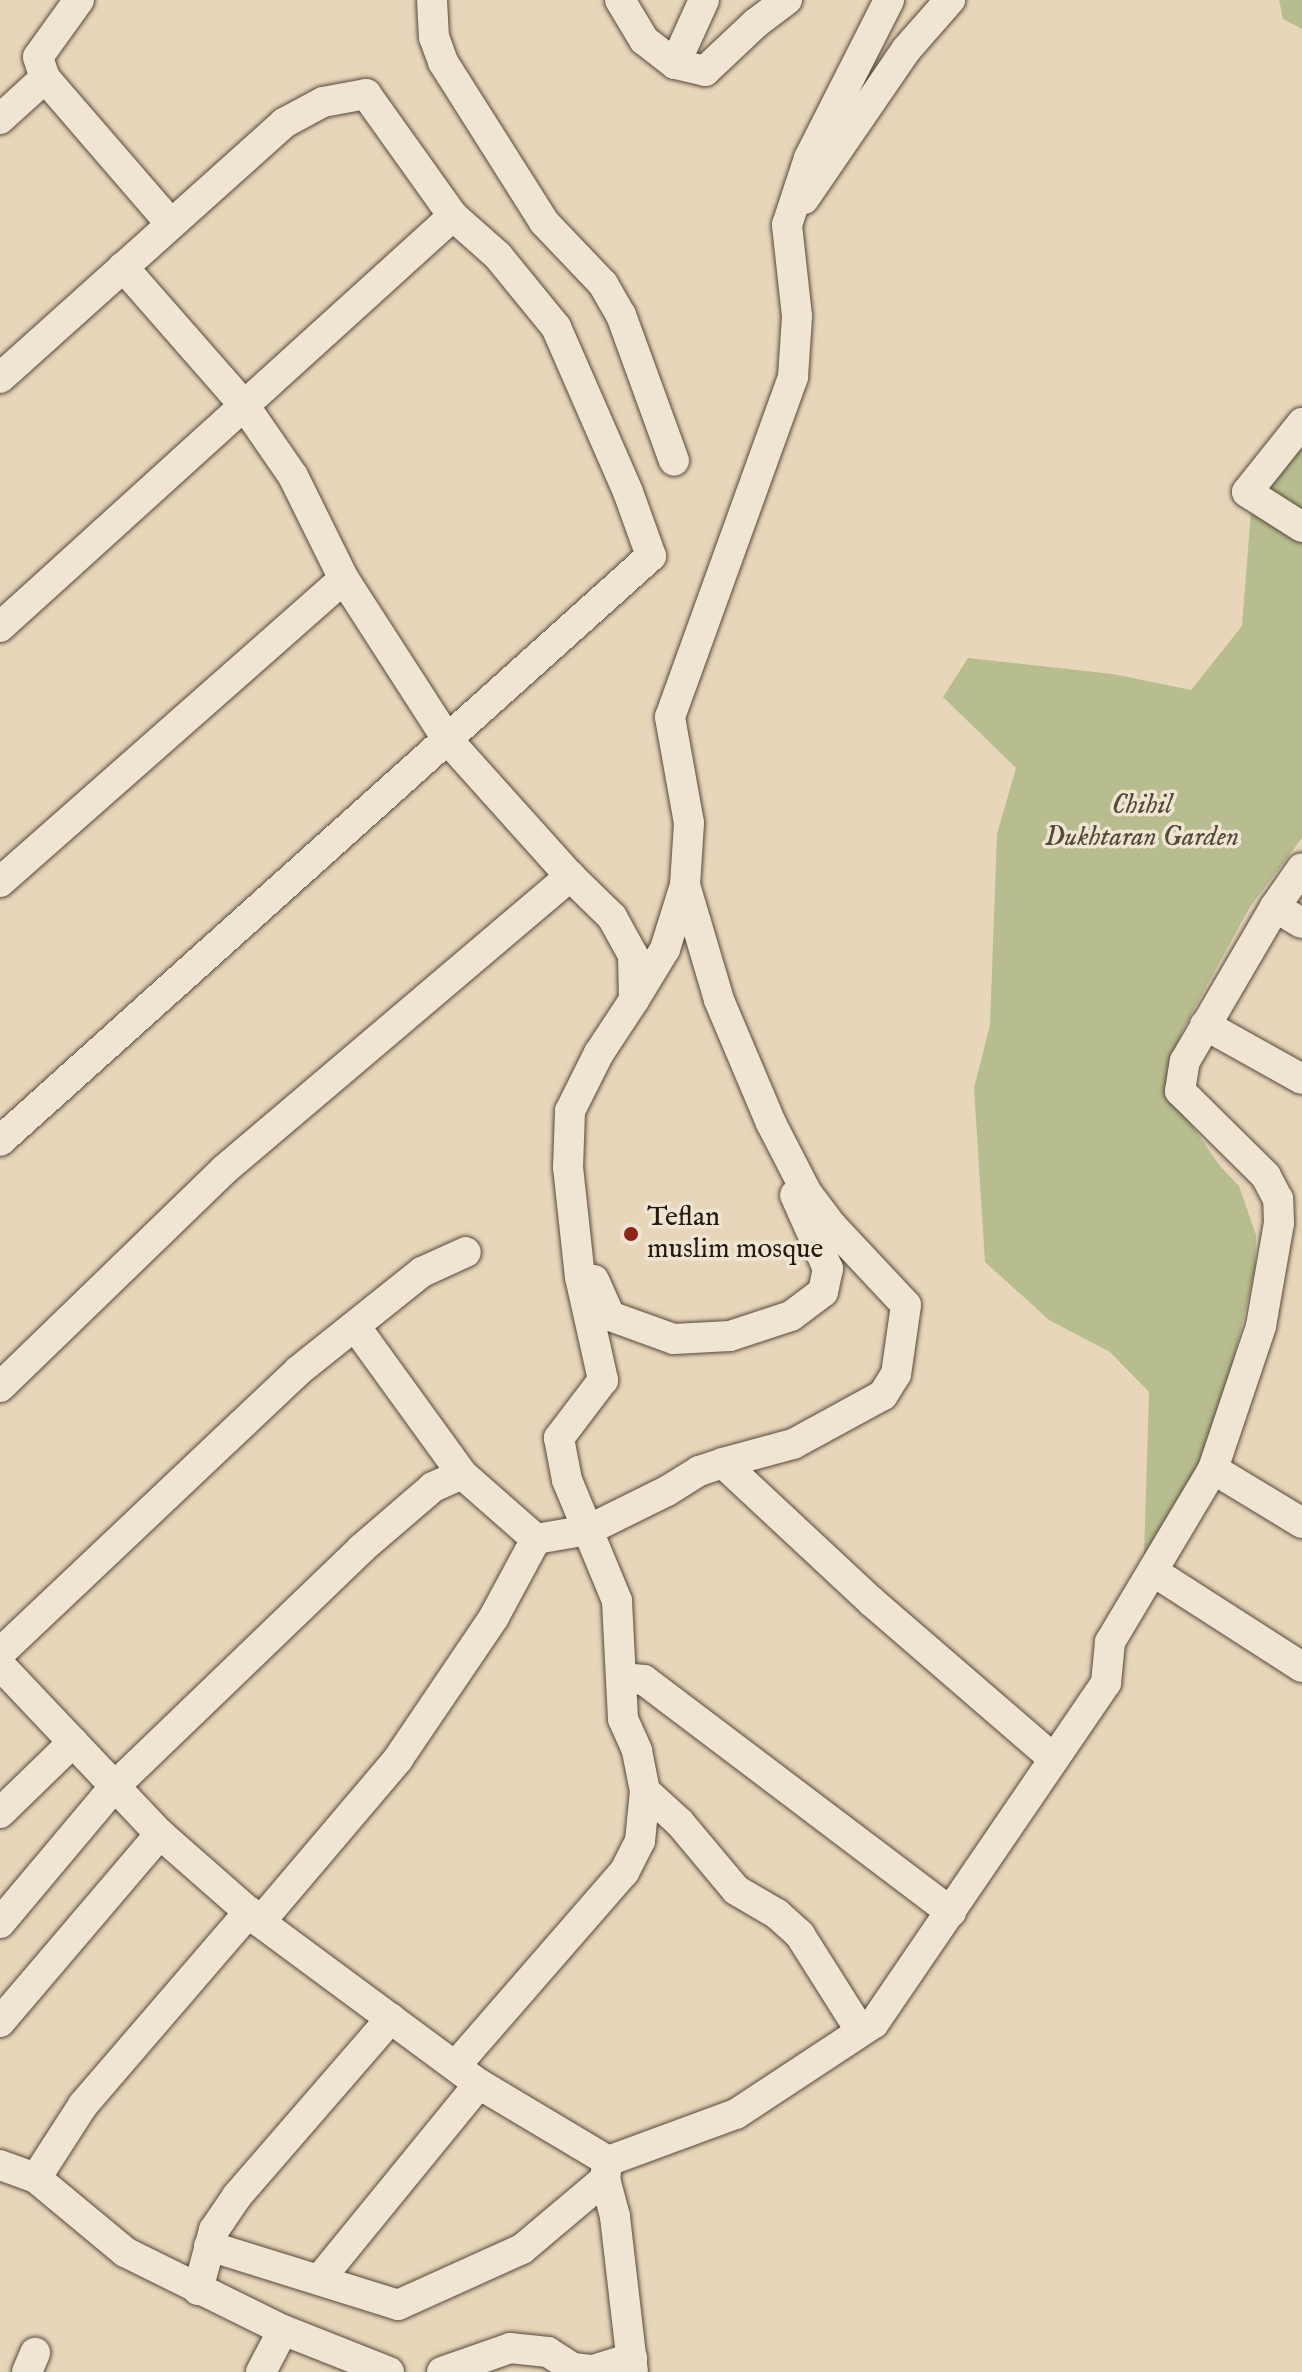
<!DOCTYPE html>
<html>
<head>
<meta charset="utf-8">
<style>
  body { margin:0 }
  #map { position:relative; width:1302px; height:2372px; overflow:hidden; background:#e8d6ba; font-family:"IM FELL English",serif }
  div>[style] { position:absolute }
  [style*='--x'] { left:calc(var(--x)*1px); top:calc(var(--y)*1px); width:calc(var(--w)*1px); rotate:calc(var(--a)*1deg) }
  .green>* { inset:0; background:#b8bd8f }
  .roads { filter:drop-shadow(0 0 2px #56493b) drop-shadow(0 0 2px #56493b) }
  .minor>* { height:30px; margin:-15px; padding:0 15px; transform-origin:15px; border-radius:15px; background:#f0e4d2 }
  .dots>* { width:22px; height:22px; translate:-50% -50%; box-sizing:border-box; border:4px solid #f0e4d2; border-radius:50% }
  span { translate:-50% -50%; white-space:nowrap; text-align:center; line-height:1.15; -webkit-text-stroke:7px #f0e4d2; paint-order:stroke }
  .park-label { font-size:28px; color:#514b37; font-style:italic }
  .poi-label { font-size:28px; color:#251a11 }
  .left { translate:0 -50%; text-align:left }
</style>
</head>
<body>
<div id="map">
  <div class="green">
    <div style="clip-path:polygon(1279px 0,1302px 0,1302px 29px,1283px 19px)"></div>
    <div style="clip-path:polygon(1302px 428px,1302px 838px,1250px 907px,1184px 1027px,1167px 1070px,1170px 1094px,1220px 1166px,1239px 1186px,1256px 1235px,1255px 1270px,1214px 1440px,1144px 1556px,1149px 1392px,1110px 1352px,1049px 1320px,985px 1262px,974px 1088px,990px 1025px,997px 834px,1016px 768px,943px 697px,968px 658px,1113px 674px,1191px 690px,1242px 626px,1252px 498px)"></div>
  </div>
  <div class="roads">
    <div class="minor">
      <div style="--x:79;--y:0;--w:70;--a:125.7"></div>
      <div style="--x:38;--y:57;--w:22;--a:72"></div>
      <div style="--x:45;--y:78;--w:193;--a:49.2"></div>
      <div style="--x:432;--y:0;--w:37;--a:87"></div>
      <div style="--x:434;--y:37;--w:27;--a:70"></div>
      <div style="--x:443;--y:62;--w:189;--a:57.7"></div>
      <div style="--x:544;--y:222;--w:86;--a:46.4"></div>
      <div style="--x:603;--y:284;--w:36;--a:60"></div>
      <div style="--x:621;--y:315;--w:155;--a:70"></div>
      <div style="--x:620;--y:0;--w:47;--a:59"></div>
      <div style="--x:644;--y:40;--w:39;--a:38"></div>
      <div style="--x:675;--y:64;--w:31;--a:13"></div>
      <div style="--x:705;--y:71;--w:70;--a:-43.3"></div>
      <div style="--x:756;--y:23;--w:39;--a:-37"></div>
      <div style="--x:675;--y:64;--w:70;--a:-65.6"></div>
      <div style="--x:0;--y:119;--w:61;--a:-42.3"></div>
      <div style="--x:804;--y:199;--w:181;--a:-55.6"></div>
      <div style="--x:906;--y:50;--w:67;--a:-48.7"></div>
      <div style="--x:123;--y:267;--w:184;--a:48.8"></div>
      <div style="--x:244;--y:405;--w:86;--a:55.4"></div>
      <div style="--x:293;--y:476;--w:115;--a:63.7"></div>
      <div style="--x:344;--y:579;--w:190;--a:57.2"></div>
      <div style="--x:447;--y:739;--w:184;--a:48.1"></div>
      <div style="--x:570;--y:876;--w:59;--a:44.3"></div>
      <div style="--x:612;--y:917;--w:43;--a:61.1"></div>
      <div style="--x:633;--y:955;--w:45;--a:88.7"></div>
      <div style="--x:634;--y:1000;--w:64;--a:123.4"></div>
      <div style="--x:599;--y:1053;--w:65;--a:116.6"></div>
      <div style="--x:570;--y:1111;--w:56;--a:92"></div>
      <div style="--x:568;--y:1167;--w:111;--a:83.8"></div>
      <div style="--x:580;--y:1277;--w:106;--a:77.4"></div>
      <div style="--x:603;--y:1380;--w:73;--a:127.2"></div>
      <div style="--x:559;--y:1438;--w:43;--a:79.2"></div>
      <div style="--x:567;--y:1480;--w:131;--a:67.5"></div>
      <div style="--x:617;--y:1601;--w:118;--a:87.1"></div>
      <div style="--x:623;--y:1719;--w:35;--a:66"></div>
      <div style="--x:637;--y:1751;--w:41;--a:78.7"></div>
      <div style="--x:645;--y:1791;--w:50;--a:95.7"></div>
      <div style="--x:640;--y:1841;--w:35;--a:117"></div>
      <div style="--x:624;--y:1872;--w:254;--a:131"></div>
      <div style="--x:0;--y:378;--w:382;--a:-41.9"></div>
      <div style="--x:284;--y:123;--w:44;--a:-28.3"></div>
      <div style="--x:323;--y:102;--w:44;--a:-10.5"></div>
      <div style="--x:366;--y:94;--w:150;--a:54.5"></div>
      <div style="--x:453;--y:216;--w:60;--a:41.6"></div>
      <div style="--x:498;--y:256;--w:92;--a:50.8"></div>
      <div style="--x:556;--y:327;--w:180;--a:66.4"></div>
      <div style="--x:628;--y:492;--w:68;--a:70.2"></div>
      <div style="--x:651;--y:556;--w:875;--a:138.06"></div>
      <div style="--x:1302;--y:423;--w:88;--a:128.6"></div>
      <div style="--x:1247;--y:492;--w:65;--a:32.5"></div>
      <div style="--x:0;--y:627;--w:612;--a:-42.22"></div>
      <div style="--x:0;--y:882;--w:458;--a:-41.4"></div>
      <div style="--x:685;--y:885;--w:120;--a:73.5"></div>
      <div style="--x:719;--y:1000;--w:134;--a:67.1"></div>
      <div style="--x:771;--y:1123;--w:79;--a:62.8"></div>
      <div style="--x:807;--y:1193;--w:41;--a:52.9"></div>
      <div style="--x:832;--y:1226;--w:108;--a:46.9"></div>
      <div style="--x:906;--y:1305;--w:70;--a:98.2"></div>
      <div style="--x:896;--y:1374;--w:25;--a:122"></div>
      <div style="--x:883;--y:1395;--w:102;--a:151.4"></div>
      <div style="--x:793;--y:1444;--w:73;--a:164.8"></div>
      <div style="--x:1275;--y:907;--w:31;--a:31"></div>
      <div style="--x:634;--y:1000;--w:60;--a:-58.7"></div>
      <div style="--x:665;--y:949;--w:67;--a:-72.6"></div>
      <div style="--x:685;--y:885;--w:62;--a:-86.3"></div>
      <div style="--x:689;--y:823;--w:108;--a:-100.2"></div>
      <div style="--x:670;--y:717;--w:362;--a:-70.1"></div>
      <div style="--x:793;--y:377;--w:61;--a:-86.2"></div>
      <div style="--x:797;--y:316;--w:92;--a:-96.3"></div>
      <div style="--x:787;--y:225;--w:71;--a:-71.8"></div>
      <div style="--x:809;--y:158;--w:177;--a:-63.1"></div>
      <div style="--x:1205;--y:1025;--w:111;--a:29.1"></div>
      <div style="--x:594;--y:1280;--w:39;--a:66"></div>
      <div style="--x:610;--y:1316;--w:68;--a:19.8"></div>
      <div style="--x:674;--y:1339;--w:56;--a:-3.1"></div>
      <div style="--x:730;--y:1336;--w:64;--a:-18.2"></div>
      <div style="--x:791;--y:1316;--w:40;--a:-37"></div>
      <div style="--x:823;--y:1292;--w:24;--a:-78"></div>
      <div style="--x:828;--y:1269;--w:81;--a:-114"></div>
      <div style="--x:355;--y:1326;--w:183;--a:54.1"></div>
      <div style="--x:462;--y:1474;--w:98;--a:41.3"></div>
      <div style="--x:536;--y:1539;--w:53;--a:-9.8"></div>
      <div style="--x:588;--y:1530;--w:88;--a:-26.3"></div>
      <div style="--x:667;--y:1491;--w:38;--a:-32"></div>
      <div style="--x:699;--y:1471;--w:25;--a:-18"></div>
      <div style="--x:723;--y:1463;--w:204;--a:43"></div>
      <div style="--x:872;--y:1602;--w:240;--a:40.8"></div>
      <div style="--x:0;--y:1387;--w:313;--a:-44.1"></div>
      <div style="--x:225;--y:1169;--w:453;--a:-40.3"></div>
      <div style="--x:1213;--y:1469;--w:104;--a:31.2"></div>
      <div style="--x:1154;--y:1572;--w:176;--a:32.7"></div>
      <div style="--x:0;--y:1653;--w:410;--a:-43.4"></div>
      <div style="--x:298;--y:1371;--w:159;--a:-38.6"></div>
      <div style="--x:422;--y:1272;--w:48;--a:-24.4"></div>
      <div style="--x:0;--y:1665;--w:233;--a:46.6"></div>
      <div style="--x:160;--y:1834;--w:133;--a:41.3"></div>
      <div style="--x:260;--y:1922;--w:272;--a:36.5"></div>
      <div style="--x:479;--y:2084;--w:150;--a:30.8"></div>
      <div style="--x:622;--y:1678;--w:22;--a:5"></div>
      <div style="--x:644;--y:1680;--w:385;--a:37.1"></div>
      <div style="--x:645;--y:1791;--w:47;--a:42.4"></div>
      <div style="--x:680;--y:1823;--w:87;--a:50.1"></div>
      <div style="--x:736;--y:1890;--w:48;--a:30.3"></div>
      <div style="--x:777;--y:1914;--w:31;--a:42"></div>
      <div style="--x:800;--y:1935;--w:112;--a:57.7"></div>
      <div style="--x:0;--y:1813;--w:102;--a:-44.2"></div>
      <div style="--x:260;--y:1922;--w:214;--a:-49.7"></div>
      <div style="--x:398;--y:1759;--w:171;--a:-55.9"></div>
      <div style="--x:494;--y:1617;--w:89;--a:-61.7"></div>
      <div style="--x:0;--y:1923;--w:179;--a:-50"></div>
      <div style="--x:115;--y:1786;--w:342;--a:-43.9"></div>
      <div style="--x:361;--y:1549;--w:95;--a:-40.7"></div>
      <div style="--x:433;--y:1487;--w:32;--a:-24"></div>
      <div style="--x:0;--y:2022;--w:247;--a:-49.6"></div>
      <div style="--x:608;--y:2161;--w:136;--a:-20.2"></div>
      <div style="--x:736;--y:2114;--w:165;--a:-33.4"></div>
      <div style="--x:874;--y:2023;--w:412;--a:-55.7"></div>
      <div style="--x:1106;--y:1683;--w:41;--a:-84.4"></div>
      <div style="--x:1110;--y:1642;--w:201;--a:-59.2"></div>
      <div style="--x:1213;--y:1469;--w:151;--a:-71.4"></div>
      <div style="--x:1261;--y:1326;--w:105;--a:-80.1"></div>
      <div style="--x:1279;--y:1223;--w:24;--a:-92"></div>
      <div style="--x:1278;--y:1199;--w:26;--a:-118"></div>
      <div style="--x:1266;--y:1176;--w:121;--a:-135.3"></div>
      <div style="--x:1180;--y:1091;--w:30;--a:-81"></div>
      <div style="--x:1185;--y:1061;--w:178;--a:-59.7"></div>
      <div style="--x:1275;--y:907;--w:47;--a:-55.3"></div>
      <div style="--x:607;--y:2163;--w:16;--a:97"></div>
      <div style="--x:605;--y:2179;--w:39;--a:75"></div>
      <div style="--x:615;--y:2217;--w:156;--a:83.4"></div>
      <div style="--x:0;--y:2165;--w:38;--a:20"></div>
      <div style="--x:36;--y:2178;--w:116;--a:39.7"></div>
      <div style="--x:125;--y:2252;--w:176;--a:26.3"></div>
      <div style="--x:283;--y:2330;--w:114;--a:21.6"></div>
      <div style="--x:36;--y:2178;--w:87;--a:-57.2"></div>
      <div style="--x:83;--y:2105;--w:255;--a:-49.3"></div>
      <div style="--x:209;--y:2246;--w:198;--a:17.3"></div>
      <div style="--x:398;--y:2305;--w:136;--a:-24.3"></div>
      <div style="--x:522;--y:2249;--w:109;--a:-40.1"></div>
      <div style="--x:319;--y:2280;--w:253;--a:-50.8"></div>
      <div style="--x:198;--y:2290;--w:62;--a:-75.1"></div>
      <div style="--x:214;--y:2230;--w:41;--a:-55.9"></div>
      <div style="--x:237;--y:2196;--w:235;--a:-49.1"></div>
      <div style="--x:27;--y:2372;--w:21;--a:-67"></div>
      <div style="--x:261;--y:2372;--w:47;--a:-62.4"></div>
      <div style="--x:442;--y:2372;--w:72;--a:-19.4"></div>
      <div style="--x:510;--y:2348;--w:38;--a:6"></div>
      <div style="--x:548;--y:2352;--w:30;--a:33"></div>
      <div style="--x:573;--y:2368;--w:20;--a:6"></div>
      <div style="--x:593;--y:2370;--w:41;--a:-17.1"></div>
    </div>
  </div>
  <div class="dots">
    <div style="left:631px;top:1234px;background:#8f2418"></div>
  </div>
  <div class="park-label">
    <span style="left:1142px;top:822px">Chihil<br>Dukhtaran Garden</span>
  </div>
  <div class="poi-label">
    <span class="left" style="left:647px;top:1234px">Teflan<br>muslim mosque</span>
  </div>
</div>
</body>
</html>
